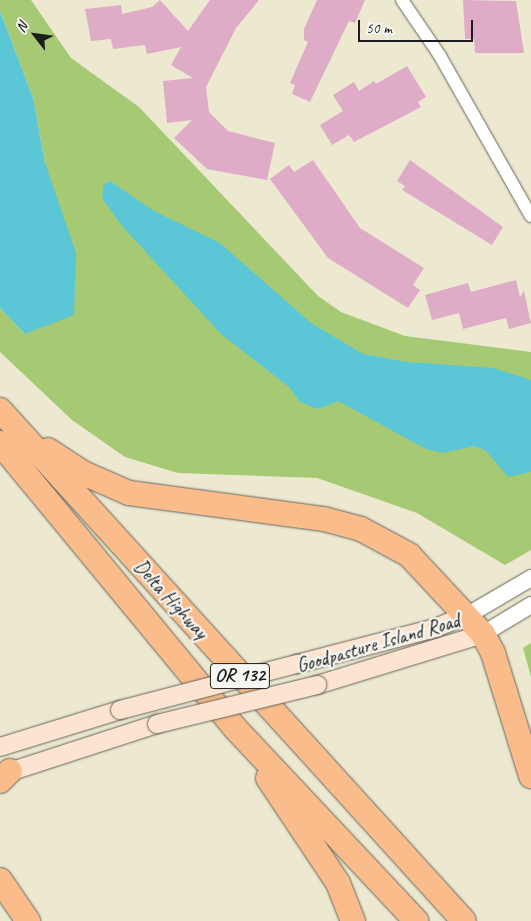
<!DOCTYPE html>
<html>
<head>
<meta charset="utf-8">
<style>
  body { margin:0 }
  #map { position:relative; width:531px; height:921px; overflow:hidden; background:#ede9d1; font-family:Caveat,sans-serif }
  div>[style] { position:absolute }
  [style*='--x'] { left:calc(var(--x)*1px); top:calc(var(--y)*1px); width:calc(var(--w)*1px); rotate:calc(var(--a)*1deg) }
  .green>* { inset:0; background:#a6ca73 }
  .water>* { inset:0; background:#5bc6d5 }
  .building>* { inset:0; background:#deacc6 }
  .roads { filter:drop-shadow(0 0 1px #65645b) drop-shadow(0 0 1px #65645b) }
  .minor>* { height:12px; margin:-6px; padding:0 6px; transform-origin:6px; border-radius:6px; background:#fff }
  .tertiary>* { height:16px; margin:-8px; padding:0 8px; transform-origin:8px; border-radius:8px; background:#fff }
  .secondary>* { height:18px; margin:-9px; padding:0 9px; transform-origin:9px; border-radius:9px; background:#fde4d0 }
  .motorway>* { height:24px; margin:-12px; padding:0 12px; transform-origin:12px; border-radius:12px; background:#f9bc8a }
  .bridges { filter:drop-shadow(0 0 1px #65645b) drop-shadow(0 0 1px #65645b) }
  .secondary-bridge>* { height:18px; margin:-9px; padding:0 9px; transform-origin:9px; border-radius:9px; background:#fde4d0 }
  span { translate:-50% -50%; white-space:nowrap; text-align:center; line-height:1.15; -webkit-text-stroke:4.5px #f6f6f2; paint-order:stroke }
  .shield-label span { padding:1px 4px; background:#f6f6f2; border:1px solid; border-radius:4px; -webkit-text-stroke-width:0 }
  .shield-label { font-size:19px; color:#1c1c1c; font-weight:700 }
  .street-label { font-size:20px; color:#1c1c1c }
  .north { position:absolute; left:10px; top:10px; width:50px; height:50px; -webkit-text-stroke:4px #f6f6f2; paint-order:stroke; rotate:300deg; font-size:14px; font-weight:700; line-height:20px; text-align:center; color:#1c1c1c }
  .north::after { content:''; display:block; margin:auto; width:18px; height:22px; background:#1c1c1c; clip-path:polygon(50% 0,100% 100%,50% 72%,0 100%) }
  .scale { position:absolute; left:358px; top:20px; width:115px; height:22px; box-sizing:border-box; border:2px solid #1c1c1c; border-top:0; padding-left:6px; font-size:15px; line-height:18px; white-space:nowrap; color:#1c1c1c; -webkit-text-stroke:4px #f6f6f2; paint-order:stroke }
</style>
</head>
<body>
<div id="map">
  <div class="green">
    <div style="clip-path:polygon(0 0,31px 0,71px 58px,139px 107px,318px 296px,341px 312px,405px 336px,531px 352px,531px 550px,505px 565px,417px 513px,317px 478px,178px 473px,125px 457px,72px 420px,0 352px,0 308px,25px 334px,45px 163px,33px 98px,0 11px)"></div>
    <div style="clip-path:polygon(531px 643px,531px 677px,523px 648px)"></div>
  </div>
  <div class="water">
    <div style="clip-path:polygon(0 11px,33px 98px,45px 163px,76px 253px,74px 315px,25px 334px,0 308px)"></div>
    <div style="clip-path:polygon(110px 181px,154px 211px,220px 243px,311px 323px,363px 354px,407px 362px,493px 368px,531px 380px,531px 472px,508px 477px,486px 451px,475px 446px,443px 453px,426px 449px,338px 401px,318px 409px,300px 402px,289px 387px,221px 334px,122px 226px,102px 198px,104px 184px)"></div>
  </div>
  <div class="building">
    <div style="clip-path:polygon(160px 0,188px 31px,210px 0,259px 0,236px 28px,206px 87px,209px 112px,228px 131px,275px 143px,267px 180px,207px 169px,174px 138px,192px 120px,167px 123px,163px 81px,193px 78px,171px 65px,181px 47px,147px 54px,145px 45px,113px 49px,111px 39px,91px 41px,85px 9px,121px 5px,122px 14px,152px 7px)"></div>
    <div style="clip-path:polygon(317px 0,365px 0,355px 23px,349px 21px,310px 102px,292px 94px,295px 85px,290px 83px,308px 42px,304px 40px,304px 29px)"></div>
    <div style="clip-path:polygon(463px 0,516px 1px,524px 53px,475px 53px,474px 39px,465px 39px)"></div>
    <div style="clip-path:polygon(407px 66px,426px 97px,418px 102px,421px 107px,354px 142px,349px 135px,332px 145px,320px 125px,343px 111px,333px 95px,354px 82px,359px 91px,374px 81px,376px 84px)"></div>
    <div style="clip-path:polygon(313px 160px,360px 228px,424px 268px,413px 285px,420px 290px,408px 308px,328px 258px,270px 179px,289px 165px,294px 172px)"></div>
    <div style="clip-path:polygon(410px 160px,503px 227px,492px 245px,402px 190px,405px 186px,397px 181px)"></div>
    <div style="clip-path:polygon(516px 280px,520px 297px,524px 291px,531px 323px,509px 329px,506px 318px,463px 329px,459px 313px,432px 320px,425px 295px,468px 283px,471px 292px)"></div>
  </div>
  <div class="roads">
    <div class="minor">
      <div style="--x:402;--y:0;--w:68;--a:55.8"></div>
      <div style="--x:440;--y:56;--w:184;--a:60.4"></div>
    </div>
    <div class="tertiary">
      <div style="--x:468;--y:615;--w:73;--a:-30.4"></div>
      <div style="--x:483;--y:634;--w:56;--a:-31.1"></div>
    </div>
    <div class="secondary">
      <div style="--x:297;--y:664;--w:143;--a:-14.6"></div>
      <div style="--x:435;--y:628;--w:35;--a:-22"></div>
      <div style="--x:317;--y:685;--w:174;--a:-17.1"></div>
      <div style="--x:0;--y:747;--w:126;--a:-17.1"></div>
      <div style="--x:0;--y:775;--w:165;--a:-18"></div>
    </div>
    <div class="motorway">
      <div style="--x:0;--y:410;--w:690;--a:47.76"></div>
      <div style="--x:0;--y:443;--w:369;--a:50.5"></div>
      <div style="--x:235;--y:728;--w:265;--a:46.8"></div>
      <div style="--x:48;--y:450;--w:42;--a:33.3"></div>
      <div style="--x:83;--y:473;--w:50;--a:23.5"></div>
      <div style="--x:129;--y:493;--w:197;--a:7.6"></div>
      <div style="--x:324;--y:519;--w:38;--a:15"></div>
      <div style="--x:361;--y:529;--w:55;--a:28.4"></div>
      <div style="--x:409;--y:555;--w:108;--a:46.9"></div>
      <div style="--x:483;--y:634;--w:21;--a:62"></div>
      <div style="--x:493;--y:653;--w:129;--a:72.8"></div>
      <div style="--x:268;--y:778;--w:126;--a:56.3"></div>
      <div style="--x:338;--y:883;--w:41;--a:68.5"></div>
      <div style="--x:0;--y:781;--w:14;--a:-45"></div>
      <div style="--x:0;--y:880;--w:50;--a:55.7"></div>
    </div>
  </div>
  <div class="bridges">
    <div class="secondary-bridge">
      <div style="--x:120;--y:710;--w:183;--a:-14.6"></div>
      <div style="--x:157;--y:724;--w:165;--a:-13.7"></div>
    </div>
  </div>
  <div class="shield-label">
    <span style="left:240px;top:676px">OR 132</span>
  </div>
  <div class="street-label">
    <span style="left:171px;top:599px;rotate:48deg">Delta Highway</span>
    <span style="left:378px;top:643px;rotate:-16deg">Goodpasture Island Road</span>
  </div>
  <div class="north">N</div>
  <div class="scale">50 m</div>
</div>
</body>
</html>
